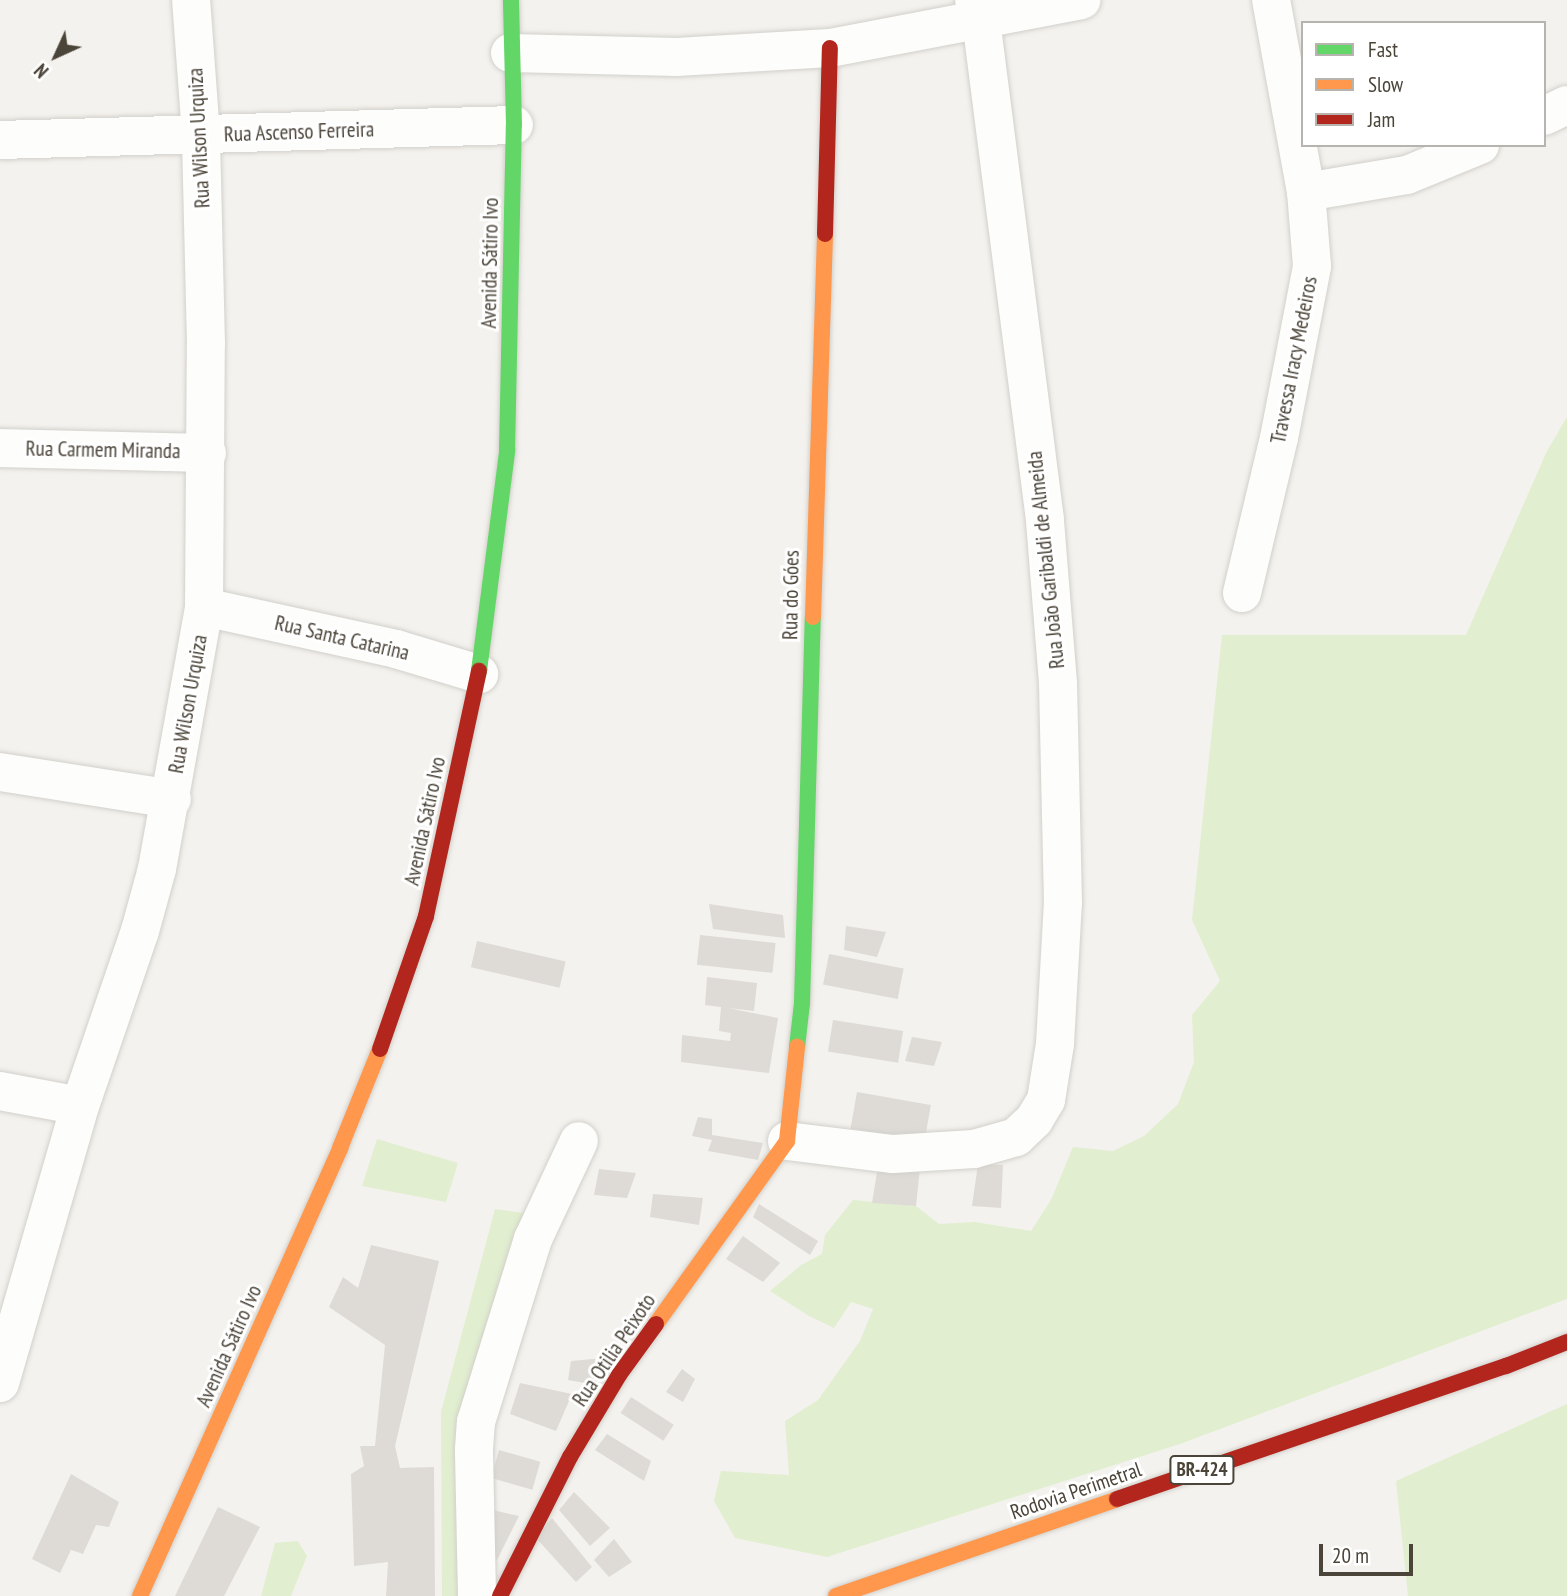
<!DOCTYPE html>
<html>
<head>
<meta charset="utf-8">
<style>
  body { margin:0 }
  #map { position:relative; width:1567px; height:1596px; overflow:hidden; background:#f4f2ee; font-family:"PT Sans Narrow",sans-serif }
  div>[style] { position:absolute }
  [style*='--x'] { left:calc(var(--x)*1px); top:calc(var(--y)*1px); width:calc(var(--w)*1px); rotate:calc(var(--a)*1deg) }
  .green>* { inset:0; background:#e1eecf }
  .building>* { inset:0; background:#dedbd6; transform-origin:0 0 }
  .roads { filter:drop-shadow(0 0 2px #d2d0cb) drop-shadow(0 0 2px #d2d0cb) }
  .street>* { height:38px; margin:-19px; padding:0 19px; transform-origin:19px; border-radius:19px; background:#fdfdfc }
  .fast>* { height:16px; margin:-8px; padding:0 8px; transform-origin:8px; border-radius:8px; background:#63d668 }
  .slow>* { height:16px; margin:-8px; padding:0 8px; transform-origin:8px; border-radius:8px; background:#ff974d }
  .jam>* { height:16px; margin:-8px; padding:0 8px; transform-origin:8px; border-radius:8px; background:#b3261e }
  span { translate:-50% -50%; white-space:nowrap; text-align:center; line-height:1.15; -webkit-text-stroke:6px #fff; paint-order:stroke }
  .shield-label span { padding:2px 5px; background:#fff; border:2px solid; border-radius:5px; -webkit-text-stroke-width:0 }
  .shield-label { font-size:19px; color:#4b4439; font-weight:700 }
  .street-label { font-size:21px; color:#4b4439 }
  .legend { position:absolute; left:1301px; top:21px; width:245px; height:126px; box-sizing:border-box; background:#fff; border:2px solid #b7b4b0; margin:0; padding:9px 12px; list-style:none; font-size:21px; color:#4b4439 }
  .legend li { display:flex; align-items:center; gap:14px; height:35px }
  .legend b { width:35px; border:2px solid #b7b4b0 }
  .north { position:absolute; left:21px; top:21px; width:70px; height:70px; -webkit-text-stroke:5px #fff; paint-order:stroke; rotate:225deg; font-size:19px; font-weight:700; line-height:28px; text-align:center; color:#4b4439 }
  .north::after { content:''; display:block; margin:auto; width:24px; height:32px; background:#4b4439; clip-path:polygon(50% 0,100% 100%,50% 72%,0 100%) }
  .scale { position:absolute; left:1319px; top:1544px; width:94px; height:32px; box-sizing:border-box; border:4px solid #4b4439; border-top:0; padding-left:9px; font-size:21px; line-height:24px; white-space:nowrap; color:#4b4439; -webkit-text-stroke:5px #fff; paint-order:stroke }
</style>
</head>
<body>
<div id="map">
  <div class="green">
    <div style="clip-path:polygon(1567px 417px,1567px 1299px,1180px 1444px,827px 1557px,735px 1538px,714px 1501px,721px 1471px,789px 1475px,785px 1421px,818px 1400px,860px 1341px,873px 1309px,851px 1302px,834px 1328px,809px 1316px,770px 1291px,801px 1265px,822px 1254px,825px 1235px,853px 1200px,916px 1206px,939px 1224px,975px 1222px,1031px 1231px,1051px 1200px,1073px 1147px,1113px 1151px,1144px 1136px,1178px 1104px,1194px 1062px,1192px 1015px,1220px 981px,1192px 920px,1222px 635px,1466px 635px,1547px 451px)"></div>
    <div style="clip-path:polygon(377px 1139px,458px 1163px,446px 1202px,362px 1186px)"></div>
    <div style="clip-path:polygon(495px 1209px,524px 1213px,469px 1419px,471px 1596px,442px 1596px,441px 1412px)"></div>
    <div style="clip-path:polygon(1567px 1404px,1567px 1596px,1408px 1596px,1396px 1481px)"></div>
    <div style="clip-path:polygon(298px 1541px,307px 1556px,291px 1596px,261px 1596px,275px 1543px)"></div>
  </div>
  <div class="building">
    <div style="clip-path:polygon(709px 904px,783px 915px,785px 938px,713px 929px)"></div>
    <div style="clip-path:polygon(846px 926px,886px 932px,877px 957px,844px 950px)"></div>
    <div style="left:700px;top:935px;width:76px;height:30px;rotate:6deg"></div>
    <div style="left:477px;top:941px;width:91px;height:27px;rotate:13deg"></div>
    <div style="left:829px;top:954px;width:76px;height:31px;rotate:11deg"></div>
    <div style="clip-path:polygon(707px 977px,757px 983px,754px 1011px,728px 1008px,778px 1018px,769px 1073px,681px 1062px,682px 1035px,730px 1041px,731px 1033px,719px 1031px,721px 1007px,705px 1005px)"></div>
    <div style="left:833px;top:1020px;width:71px;height:32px;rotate:9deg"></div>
    <div style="clip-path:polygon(912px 1037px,942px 1042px,934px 1066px,905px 1061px)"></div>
    <div style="left:857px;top:1092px;width:75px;height:37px;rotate:10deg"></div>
    <div style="clip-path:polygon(698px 1117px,712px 1119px,712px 1135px,763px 1143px,758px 1160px,708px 1151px,712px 1140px,692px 1136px)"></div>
    <div style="clip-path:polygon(879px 1160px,920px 1168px,916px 1206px,872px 1203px)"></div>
    <div style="clip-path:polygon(978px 1164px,1003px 1165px,1001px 1208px,972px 1206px)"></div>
    <div style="clip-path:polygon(599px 1169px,636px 1173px,627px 1198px,594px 1195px)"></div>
    <div style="clip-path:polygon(653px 1194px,703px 1198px,699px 1225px,650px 1217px)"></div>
    <div style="clip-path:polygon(759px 1204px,818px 1241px,810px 1255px,753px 1217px)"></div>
    <div style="clip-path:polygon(743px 1236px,780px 1263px,763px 1282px,726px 1259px)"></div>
    <div style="clip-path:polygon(371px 1245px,439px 1261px,395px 1446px,400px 1468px,434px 1467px,435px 1596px,386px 1596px,388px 1562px,354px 1566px,351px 1474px,364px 1466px,360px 1446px,375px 1446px,385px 1345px,329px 1307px,343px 1277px,358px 1288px)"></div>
    <div style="clip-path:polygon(604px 1358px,596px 1385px,568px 1380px,571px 1361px)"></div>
    <div style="clip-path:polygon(682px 1369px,695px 1379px,683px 1402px,666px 1392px)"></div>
    <div style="clip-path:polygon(520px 1383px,572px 1394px,556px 1431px,510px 1414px)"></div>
    <div style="left:631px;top:1397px;width:51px;height:19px;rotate:33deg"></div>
    <div style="clip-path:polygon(607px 1434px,651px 1461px,644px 1481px,595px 1450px)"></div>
    <div style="left:499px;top:1450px;width:43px;height:29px;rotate:16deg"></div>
    <div style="clip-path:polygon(71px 1474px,119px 1502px,109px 1527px,96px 1525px,83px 1554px,71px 1550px,60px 1573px,32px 1559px)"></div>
    <div style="clip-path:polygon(574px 1492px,610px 1528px,590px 1546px,559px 1510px)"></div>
    <div style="clip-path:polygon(218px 1507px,260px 1527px,224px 1596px,175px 1596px)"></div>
    <div style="clip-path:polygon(484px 1508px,519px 1516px,497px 1560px,485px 1557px)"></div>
    <div style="clip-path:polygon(552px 1518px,592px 1567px,576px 1582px,536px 1538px)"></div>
    <div style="clip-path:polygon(614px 1539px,632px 1562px,609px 1577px,594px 1560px)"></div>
  </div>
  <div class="roads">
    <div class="street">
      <div style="--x:510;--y:53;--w:167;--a:1.4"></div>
      <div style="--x:677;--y:57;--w:153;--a:-3.4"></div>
      <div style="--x:830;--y:48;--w:256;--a:-10.8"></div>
      <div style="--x:1544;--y:116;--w:25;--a:-26"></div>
      <div style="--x:0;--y:140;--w:514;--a:-1.67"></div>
      <div style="--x:1306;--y:192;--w:102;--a:-9.6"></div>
      <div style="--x:1407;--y:175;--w:79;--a:-22.3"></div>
      <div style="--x:0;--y:448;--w:207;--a:1.4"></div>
      <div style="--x:1242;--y:593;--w:159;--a:-76.6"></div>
      <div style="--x:1279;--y:438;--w:175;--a:-79.1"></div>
      <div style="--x:1312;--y:266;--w:74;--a:-94.6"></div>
      <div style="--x:1306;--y:192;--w:195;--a:-100.3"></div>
      <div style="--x:204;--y:607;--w:197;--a:12.3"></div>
      <div style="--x:396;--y:649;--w:87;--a:16.8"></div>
      <div style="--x:0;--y:772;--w:174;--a:8.9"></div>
      <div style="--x:0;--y:1091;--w:81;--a:10.6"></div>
      <div style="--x:787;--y:1141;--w:107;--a:7"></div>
      <div style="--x:893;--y:1154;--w:81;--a:-3.5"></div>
      <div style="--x:974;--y:1149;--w:44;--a:-15.9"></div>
      <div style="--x:1016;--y:1137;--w:25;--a:-43"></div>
      <div style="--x:1034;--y:1120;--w:23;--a:-59"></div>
      <div style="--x:1046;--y:1100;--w:57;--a:-80.9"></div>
      <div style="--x:1055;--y:1044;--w:141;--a:-86.8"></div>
      <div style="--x:1063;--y:903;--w:220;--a:-91.3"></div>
      <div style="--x:1058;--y:683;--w:164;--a:-94.6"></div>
      <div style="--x:1045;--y:520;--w:504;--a:-97.29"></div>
      <div style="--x:981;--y:20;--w:21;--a:-109"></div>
      <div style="--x:0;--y:1383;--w:288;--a:-73.9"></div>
      <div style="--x:80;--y:1106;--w:185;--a:-71.1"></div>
      <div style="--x:140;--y:931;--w:64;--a:-74.7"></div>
      <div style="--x:157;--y:869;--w:266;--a:-79.8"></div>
      <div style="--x:204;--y:607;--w:263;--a:-89.6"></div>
      <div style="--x:206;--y:344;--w:209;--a:-91.4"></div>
      <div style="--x:201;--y:135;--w:135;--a:-94.2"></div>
      <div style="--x:477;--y:1596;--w:147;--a:-91.2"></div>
      <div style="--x:474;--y:1449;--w:27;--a:-86"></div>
      <div style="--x:476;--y:1422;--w:192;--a:-72.7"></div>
      <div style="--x:533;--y:1239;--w:108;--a:-64.9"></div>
    </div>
    <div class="fast">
      <div style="--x:479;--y:671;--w:222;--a:-82.7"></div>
      <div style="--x:507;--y:451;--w:326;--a:-88.8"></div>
      <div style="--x:514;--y:125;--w:125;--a:-91.4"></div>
      <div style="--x:797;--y:1047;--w:44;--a:-83.5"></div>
      <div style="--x:802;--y:1003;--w:386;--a:-88.4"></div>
    </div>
    <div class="slow">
      <div style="--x:813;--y:617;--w:383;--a:-88.2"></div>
      <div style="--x:656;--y:1324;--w:225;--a:-54.4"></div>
      <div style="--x:787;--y:1141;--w:95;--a:-83.9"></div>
      <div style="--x:140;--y:1596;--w:491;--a:-65.9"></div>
      <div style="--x:340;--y:1148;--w:107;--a:-68"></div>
      <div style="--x:836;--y:1596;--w:297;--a:-19"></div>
    </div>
    <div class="jam">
      <div style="--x:825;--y:234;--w:186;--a:-88.5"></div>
      <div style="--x:380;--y:1049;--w:141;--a:-70.9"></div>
      <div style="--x:426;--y:916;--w:251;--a:-77.8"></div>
      <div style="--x:1117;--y:1499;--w:411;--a:-18.9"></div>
      <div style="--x:1506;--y:1366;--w:66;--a:-21.5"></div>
      <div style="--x:500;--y:1596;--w:156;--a:-63.3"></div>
      <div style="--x:570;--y:1457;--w:96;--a:-59.1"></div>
      <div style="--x:619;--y:1375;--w:63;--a:-54"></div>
    </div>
  </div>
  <div class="shield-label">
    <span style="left:1202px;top:1470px">BR-424</span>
  </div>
  <div class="street-label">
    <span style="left:299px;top:132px;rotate:-2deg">Rua Ascenso Ferreira</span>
    <span style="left:199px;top:138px;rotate:-93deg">Rua Wilson Urquiza</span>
    <span style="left:490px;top:263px;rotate:-89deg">Avenida Sátiro Ivo</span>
    <span style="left:1294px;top:360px;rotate:-79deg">Travessa Iracy Medeiros</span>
    <span style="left:103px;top:450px;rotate:1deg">Rua Carmem Miranda</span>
    <span style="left:1046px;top:560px;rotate:-96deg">Rua João Garibaldi de Almeida</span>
    <span style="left:791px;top:595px;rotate:-89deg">Rua do Góes</span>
    <span style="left:342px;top:638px;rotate:13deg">Rua Santa Catarina</span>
    <span style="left:188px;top:704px;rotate:-80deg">Rua Wilson Urquiza</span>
    <span style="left:425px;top:821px;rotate:-78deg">Avenida Sátiro Ivo</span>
    <span style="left:229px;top:1346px;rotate:-66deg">Avenida Sátiro Ivo</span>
    <span style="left:614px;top:1350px;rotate:-56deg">Rua Otilia Peixoto</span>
    <span style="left:1076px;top:1491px;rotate:-19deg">Rodovia Perimetral</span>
  </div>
  <ul class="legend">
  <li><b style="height:9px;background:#63d668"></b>Fast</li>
  <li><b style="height:9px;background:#ff974d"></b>Slow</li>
  <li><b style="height:9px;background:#b3261e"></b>Jam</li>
  </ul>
  <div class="north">N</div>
  <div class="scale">20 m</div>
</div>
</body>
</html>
